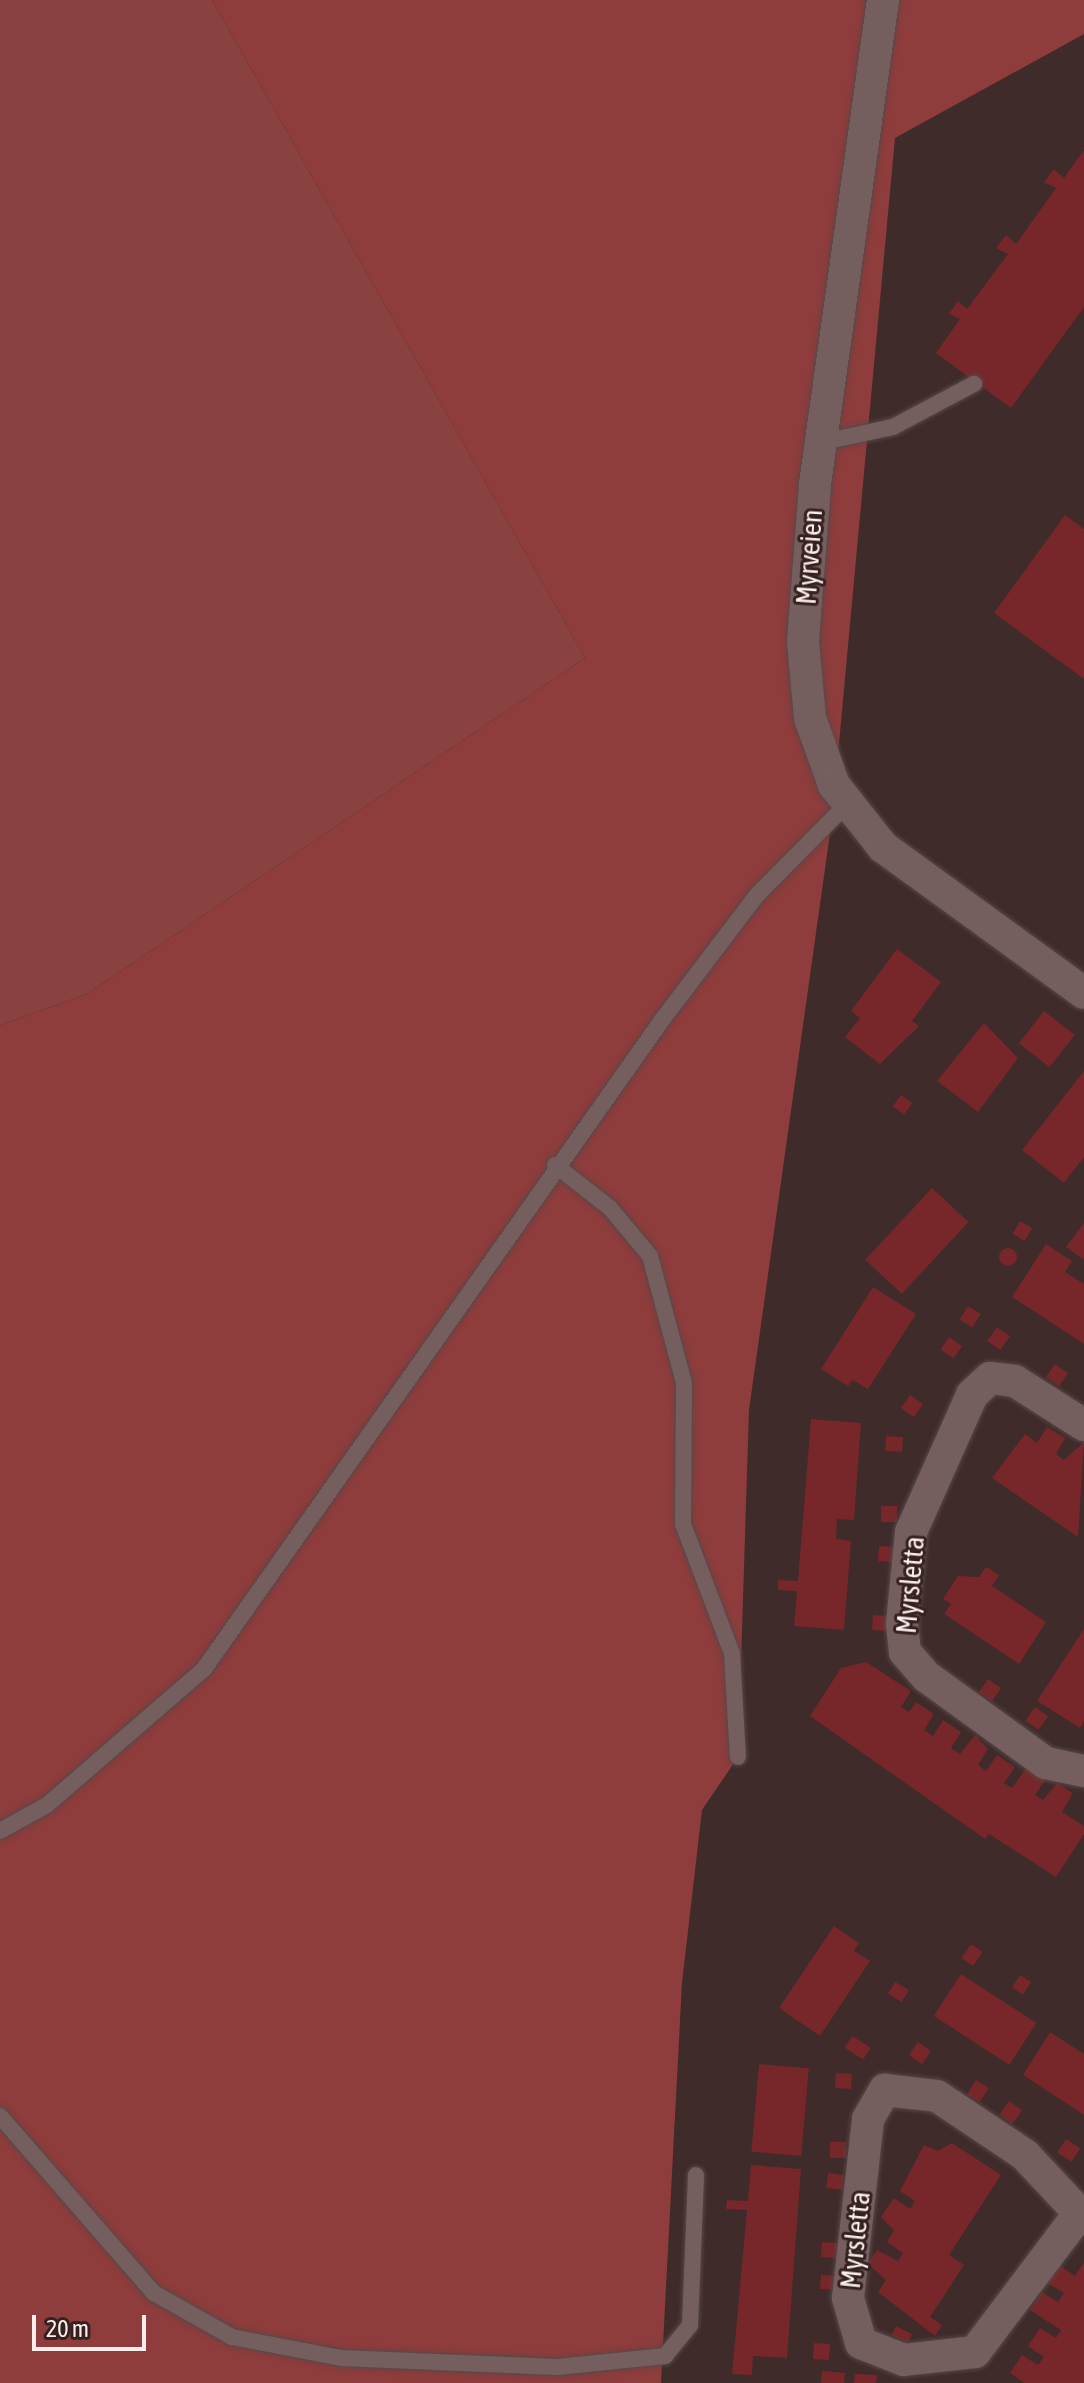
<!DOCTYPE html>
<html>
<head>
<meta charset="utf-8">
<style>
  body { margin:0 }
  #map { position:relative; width:1084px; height:2383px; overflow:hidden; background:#3e2b2a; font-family:"Asap Condensed",sans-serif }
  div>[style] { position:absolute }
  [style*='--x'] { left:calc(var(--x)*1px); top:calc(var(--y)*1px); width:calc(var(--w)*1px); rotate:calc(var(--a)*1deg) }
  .green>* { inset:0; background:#8a4241 }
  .forest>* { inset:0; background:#8e3c3c }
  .building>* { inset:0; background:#772729; transform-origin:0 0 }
  .round { border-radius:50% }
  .roads { filter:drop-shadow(0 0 2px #584847) drop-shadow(0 0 2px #584847) }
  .lane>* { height:16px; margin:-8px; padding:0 8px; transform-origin:8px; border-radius:8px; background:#755f5e }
  .street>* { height:32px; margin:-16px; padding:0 16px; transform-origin:16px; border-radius:16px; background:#755f5e }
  span { translate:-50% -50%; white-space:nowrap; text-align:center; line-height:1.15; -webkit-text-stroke:6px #342120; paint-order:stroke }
  .street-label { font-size:28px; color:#fbeeed }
  .scale { position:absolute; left:32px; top:2315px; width:114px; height:36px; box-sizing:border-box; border:4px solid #fbeeed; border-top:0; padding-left:10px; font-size:24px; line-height:28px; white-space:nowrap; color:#fbeeed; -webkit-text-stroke:6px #342120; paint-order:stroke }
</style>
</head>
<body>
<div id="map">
  <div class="green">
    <div style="clip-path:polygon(0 0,212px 0,585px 658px,87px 994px,0 1025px)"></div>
  </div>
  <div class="forest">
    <div style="clip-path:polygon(212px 0,1084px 0,1084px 34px,895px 138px,832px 819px,749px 1410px,738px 1757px,702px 1810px,682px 1983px,661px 2383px,0 2383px,0 1025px,87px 994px,585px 658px)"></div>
  </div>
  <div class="building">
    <div style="clip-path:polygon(1084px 150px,1084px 307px,1011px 408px,936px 353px,960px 319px,949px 314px,958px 301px,967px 309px,1008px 254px,996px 248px,1006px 235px,1016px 244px,1056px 188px,1044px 182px,1054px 169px,1064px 178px)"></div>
    <div style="clip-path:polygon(1065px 515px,1084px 529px,1084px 679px,994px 613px)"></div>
    <div style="clip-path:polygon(897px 949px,941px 982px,912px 1021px,919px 1026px,880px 1064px,845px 1037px,860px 1018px,851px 1011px)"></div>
    <div style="left:1044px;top:1011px;width:39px;height:41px;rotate:38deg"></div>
    <div style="clip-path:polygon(984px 1023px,1018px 1058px,978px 1112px,937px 1081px)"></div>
    <div style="clip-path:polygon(1084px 1071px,1084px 1157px,1064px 1183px,1022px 1150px)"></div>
    <div style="left:901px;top:1095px;width:14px;height:14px;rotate:36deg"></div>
    <div style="left:932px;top:1188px;width:50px;height:98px;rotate:43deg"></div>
    <div style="left:1020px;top:1221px;width:14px;height:15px;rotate:30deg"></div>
    <div style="clip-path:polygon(1084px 1223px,1084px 1260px,1066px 1247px)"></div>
    <div style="clip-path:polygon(1046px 1244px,1072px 1261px,1065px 1272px,1084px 1284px,1084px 1344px,1012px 1297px)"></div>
    <div class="round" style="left:999px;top:1248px;width:18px;height:18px"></div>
    <div style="clip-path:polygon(873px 1287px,916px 1314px,868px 1389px,853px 1380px,848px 1386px,821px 1369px)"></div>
    <div style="left:968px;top:1306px;width:15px;height:16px;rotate:32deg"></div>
    <div style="left:997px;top:1327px;width:16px;height:17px;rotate:35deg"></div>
    <div style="left:949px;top:1337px;width:16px;height:15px;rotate:35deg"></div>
    <div style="left:1055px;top:1364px;width:16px;height:16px;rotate:35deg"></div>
    <div style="left:910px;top:1395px;width:16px;height:16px;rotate:35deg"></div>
    <div style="clip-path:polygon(811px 1419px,861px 1423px,854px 1520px,837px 1519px,836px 1539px,851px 1541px,844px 1630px,794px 1626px,797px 1591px,778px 1590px,778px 1580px,798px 1581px)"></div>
    <div style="clip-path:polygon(1047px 1427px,1065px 1438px,1056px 1454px,1064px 1460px,1084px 1442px,1078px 1537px,992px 1478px,1025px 1434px,1037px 1443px)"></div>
    <div style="left:886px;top:1436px;width:17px;height:15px;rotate:3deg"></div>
    <div style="left:881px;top:1506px;width:16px;height:16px"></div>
    <div style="left:879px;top:1546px;width:15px;height:15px;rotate:4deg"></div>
    <div style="clip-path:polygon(986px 1567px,999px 1575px,992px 1586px,1046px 1622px,1019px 1664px,944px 1614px,951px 1604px,943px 1599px,958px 1576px,979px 1577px)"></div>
    <div style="left:873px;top:1615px;width:16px;height:15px;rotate:4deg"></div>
    <div style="clip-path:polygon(1084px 1629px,1084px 1721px,1080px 1728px,1037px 1701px)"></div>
    <div style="clip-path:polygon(866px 1662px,911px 1691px,901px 1707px,909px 1712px,916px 1702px,934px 1714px,924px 1730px,933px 1736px,943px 1720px,961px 1732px,951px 1748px,960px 1754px,975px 1735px,988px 1749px,978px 1765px,986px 1771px,997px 1755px,1015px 1767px,1004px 1783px,1012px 1788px,1027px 1767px,1046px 1779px,1035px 1795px,1043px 1800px,1057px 1783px,1073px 1793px,1062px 1812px,1084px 1826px,1084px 1834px,1056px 1877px,989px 1834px,985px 1839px,810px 1716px,841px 1668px)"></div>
    <div style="left:988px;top:1679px;width:16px;height:16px;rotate:35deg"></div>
    <div style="left:1035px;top:1707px;width:16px;height:17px;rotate:35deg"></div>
    <div style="clip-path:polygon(834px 1926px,859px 1943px,854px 1951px,870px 1961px,820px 2036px,779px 2008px)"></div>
    <div style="left:971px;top:1944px;width:14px;height:17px;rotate:34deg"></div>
    <div style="left:961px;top:1974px;width:90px;height:50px;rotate:33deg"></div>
    <div style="left:1020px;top:1975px;width:13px;height:15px;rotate:32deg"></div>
    <div style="left:895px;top:1982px;width:16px;height:14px;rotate:30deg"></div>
    <div style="clip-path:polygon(1050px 2032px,1084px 2054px,1084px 2115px,1023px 2075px)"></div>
    <div style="left:852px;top:2036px;width:22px;height:14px;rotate:32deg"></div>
    <div style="left:918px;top:2042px;width:16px;height:16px;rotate:35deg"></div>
    <div style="left:759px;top:2064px;width:50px;height:88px;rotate:5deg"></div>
    <div style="left:836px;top:2073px;width:16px;height:15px;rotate:4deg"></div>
    <div style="left:976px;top:2080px;width:15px;height:17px;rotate:32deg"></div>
    <div style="left:1009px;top:2101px;width:16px;height:17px;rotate:35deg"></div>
    <div style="left:1066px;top:2139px;width:17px;height:16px;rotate:33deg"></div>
    <div style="left:830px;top:2142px;width:16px;height:16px"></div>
    <div style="clip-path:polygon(952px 2143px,1001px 2175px,949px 2255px,964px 2265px,930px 2317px,942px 2325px,935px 2336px,878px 2292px,886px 2280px,868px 2264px,877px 2250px,898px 2261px,903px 2253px,887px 2242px,894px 2230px,881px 2217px,894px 2198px,910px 2209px,915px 2201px,900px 2191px,924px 2145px,938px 2151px)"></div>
    <div style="clip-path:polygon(751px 2165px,801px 2169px,787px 2358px,753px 2356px,752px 2375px,732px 2374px,747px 2210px,726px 2209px,727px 2200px,748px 2201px)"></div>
    <div style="left:828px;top:2173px;width:16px;height:15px;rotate:7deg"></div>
    <div style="left:822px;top:2242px;width:16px;height:15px;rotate:4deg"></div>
    <div style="clip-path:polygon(1084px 2262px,1084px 2383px,1025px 2383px,1010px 2373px,1022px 2355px,1038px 2365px,1044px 2357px,1028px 2346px,1040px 2328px,1056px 2338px,1061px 2330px,1030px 2310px,1042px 2292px,1058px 2302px,1064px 2293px,1047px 2283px,1059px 2265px,1075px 2276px)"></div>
    <div style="left:821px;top:2275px;width:15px;height:14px;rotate:4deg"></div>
    <div style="left:896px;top:2326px;width:18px;height:10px;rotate:27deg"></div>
    <div style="left:814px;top:2343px;width:16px;height:16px;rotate:4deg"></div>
    <div style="clip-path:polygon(822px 2371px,845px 2373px,844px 2383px,821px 2383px)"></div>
    <div style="clip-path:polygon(855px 2374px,877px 2375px,876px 2383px,854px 2383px)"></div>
  </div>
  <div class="roads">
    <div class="lane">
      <div style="--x:819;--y:443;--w:76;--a:-12.2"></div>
      <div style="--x:893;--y:427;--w:92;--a:-28"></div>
      <div style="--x:555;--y:1165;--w:70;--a:38"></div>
      <div style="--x:610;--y:1208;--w:62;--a:50.2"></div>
      <div style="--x:650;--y:1256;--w:131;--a:75"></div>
      <div style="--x:684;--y:1383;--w:141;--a:90.4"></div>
      <div style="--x:683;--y:1524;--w:139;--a:69.3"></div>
      <div style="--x:732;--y:1654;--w:103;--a:86.7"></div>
      <div style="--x:0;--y:1831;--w:54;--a:-29"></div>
      <div style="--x:47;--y:1805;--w:208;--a:-40.9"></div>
      <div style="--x:204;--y:1669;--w:794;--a:-54.79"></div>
      <div style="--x:662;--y:1020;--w:157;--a:-52.8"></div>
      <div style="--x:757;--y:895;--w:127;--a:-45.3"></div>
      <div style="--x:0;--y:2116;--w:235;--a:49"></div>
      <div style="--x:154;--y:2293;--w:90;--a:29.4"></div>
      <div style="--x:232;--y:2337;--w:111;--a:10.9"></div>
      <div style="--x:341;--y:2358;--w:216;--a:2.4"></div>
      <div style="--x:557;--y:2367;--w:109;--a:-5.8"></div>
      <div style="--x:665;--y:2356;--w:40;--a:-51"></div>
      <div style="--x:690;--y:2325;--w:150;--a:-87.7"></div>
    </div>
    <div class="street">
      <div style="--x:883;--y:0;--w:490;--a:98"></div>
      <div style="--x:815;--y:485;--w:157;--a:94.4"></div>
      <div style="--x:803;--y:642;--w:76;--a:84.7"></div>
      <div style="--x:810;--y:718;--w:71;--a:70.3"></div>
      <div style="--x:834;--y:785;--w:79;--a:51.7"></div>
      <div style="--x:883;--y:847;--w:248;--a:36"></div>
      <div style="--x:1084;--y:1425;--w:82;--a:-147.5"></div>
      <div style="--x:1015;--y:1381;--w:25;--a:-173"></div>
      <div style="--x:990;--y:1378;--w:25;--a:137"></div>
      <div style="--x:972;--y:1395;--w:150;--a:114"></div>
      <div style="--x:911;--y:1532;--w:92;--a:95.6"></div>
      <div style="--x:902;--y:1624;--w:28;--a:84"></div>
      <div style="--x:905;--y:1652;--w:33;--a:49"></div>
      <div style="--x:927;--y:1677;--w:147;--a:35.9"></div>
      <div style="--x:1046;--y:1763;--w:39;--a:12"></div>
      <div style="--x:1079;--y:2214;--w:173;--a:127"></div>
      <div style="--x:975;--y:2352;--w:71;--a:173.6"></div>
      <div style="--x:904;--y:2360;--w:46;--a:-158.4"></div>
      <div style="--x:861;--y:2343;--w:47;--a:-106.1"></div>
      <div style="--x:848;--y:2298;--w:180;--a:-83.6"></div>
      <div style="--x:868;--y:2119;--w:34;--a:-60"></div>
      <div style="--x:885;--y:2090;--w:52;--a:6.6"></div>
      <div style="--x:937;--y:2096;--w:106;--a:33.8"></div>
      <div style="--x:1025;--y:2155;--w:86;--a:46.9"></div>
    </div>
  </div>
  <div class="street-label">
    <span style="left:809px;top:557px;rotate:-86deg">Myrveien</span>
    <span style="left:910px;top:1585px;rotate:-85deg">Myrsletta</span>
    <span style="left:855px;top:2240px;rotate:-84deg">Myrsletta</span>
  </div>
  <div class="scale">20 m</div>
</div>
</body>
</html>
